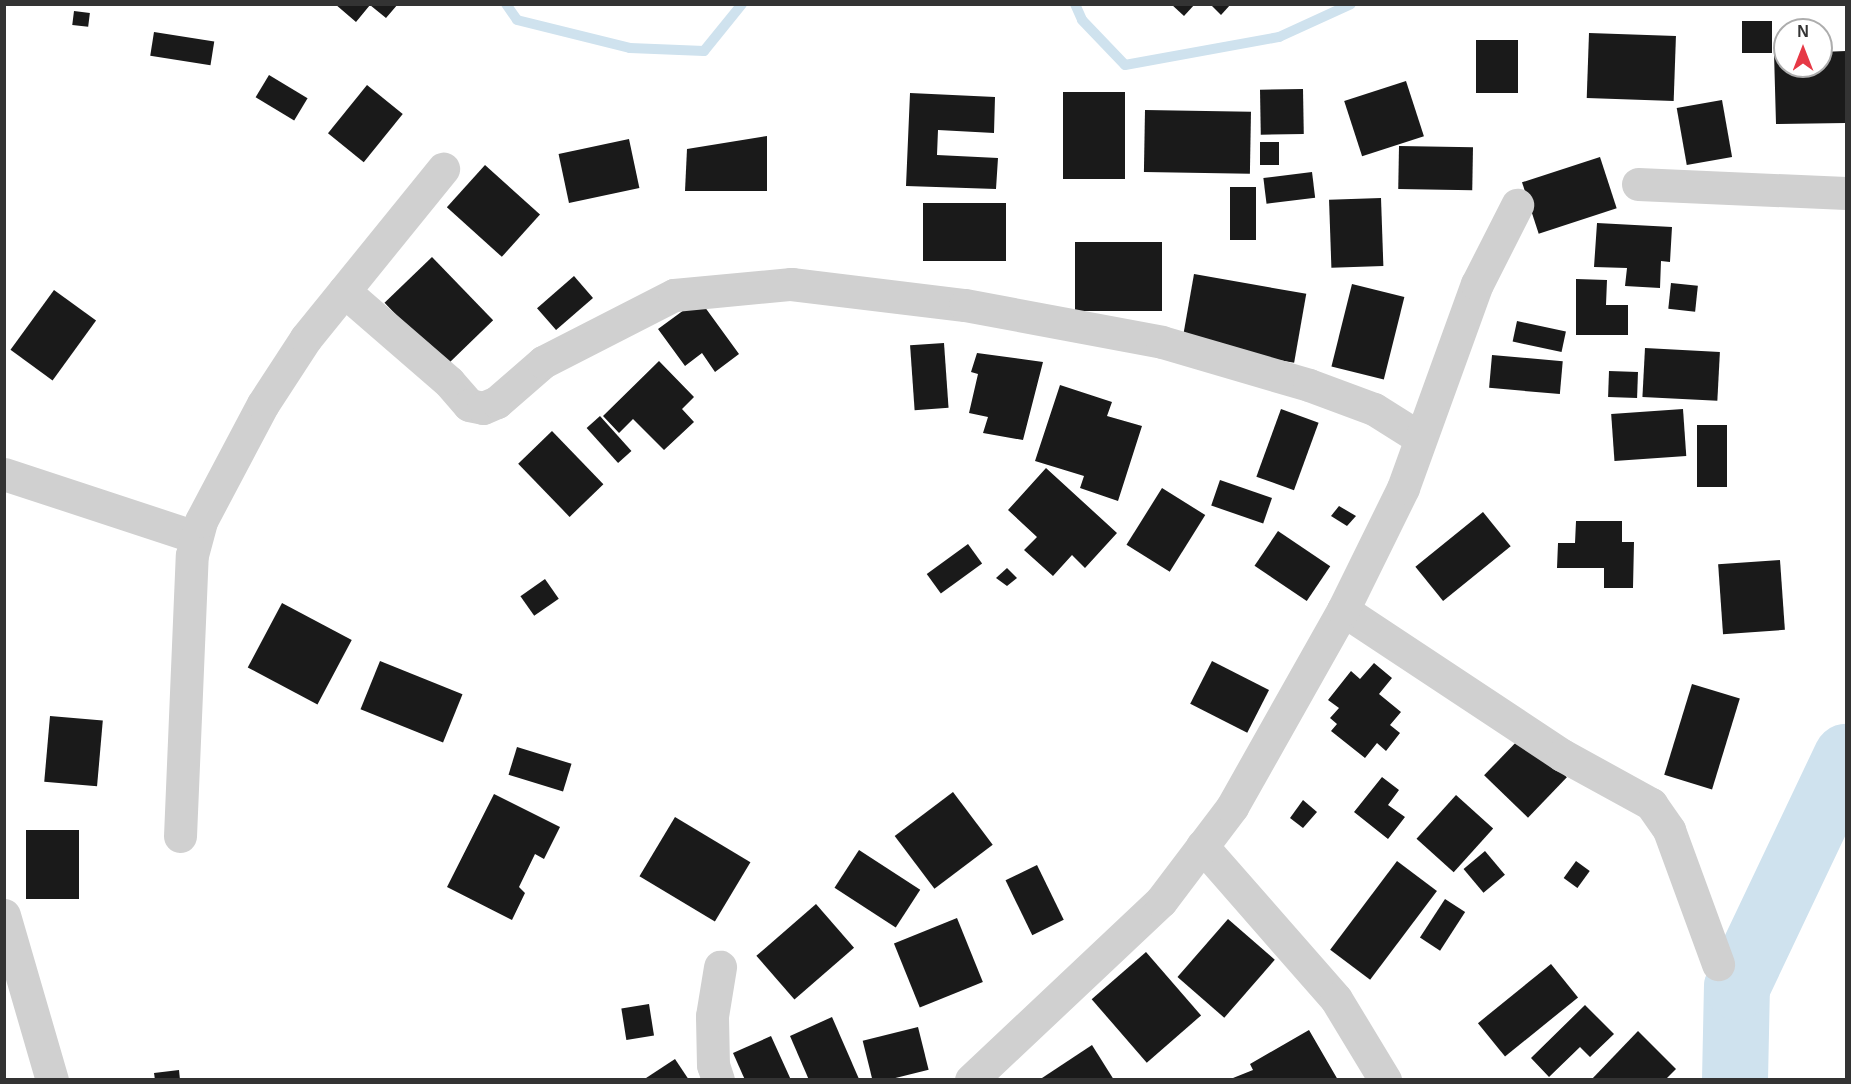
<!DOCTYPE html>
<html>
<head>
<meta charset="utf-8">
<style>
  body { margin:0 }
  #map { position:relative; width:1851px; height:1084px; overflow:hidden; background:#fff; font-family:Helvetica,sans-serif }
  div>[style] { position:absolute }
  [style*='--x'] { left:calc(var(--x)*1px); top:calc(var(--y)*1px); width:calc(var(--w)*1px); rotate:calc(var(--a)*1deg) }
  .stream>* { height:10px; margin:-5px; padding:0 5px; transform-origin:5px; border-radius:5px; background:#cfe2ee }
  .river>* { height:66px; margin:-33px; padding:0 33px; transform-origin:33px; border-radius:33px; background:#cfe2ee }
  .building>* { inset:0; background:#1a1a1a; transform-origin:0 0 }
  .minor>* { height:33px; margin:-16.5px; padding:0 16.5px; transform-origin:16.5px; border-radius:16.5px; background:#d0d0d0 }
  span { translate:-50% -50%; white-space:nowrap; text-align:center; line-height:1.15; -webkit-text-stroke:6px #fff; paint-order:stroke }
  .frame { position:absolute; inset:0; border:6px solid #333; pointer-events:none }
  .north { position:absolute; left:1773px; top:18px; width:60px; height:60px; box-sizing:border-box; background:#fff; border:2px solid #adadad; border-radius:50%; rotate:0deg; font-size:16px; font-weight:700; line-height:24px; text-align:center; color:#333 }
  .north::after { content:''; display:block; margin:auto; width:21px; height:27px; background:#e63946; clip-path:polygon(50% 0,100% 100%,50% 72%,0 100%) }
</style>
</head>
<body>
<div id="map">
  <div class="stream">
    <div style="--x:506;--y:4;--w:19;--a:55"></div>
    <div style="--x:517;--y:20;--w:116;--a:13.9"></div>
    <div style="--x:630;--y:48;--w:74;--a:2.3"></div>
    <div style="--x:704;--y:51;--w:60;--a:-51"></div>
    <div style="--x:1075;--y:4;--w:17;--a:66"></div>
    <div style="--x:1082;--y:20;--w:62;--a:46.3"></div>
    <div style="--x:1125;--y:65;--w:157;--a:-10.3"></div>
    <div style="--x:1279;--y:37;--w:79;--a:-24.6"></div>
  </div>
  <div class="river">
    <div style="--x:1735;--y:1080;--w:93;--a:-88.8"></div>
    <div style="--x:1737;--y:987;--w:255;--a:-64.6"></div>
  </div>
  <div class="building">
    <div style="clip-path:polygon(335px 4px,398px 4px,386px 18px,370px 5px,356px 22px)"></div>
    <div style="clip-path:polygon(1171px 4px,1195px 4px,1184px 16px)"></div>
    <div style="clip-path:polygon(1210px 4px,1231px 4px,1221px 15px)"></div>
    <div style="left:74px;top:11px;width:16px;height:14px;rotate:7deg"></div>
    <div style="left:1742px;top:21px;width:30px;height:32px"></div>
    <div style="left:154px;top:32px;width:61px;height:24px;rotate:9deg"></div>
    <div style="left:1589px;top:33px;width:87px;height:65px;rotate:2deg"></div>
    <div style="left:1476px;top:40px;width:42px;height:53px"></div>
    <div style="clip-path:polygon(1846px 51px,1846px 123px,1776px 124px,1774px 53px,1785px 52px,1785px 66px,1821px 66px,1821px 52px)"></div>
    <div style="left:269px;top:75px;width:45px;height:26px;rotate:31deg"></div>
    <div style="left:1406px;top:81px;width:58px;height:65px;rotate:72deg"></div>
    <div style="left:367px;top:85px;width:46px;height:62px;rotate:39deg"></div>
    <div style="left:1303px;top:89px;width:45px;height:43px;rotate:89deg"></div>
    <div style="left:1063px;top:92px;width:62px;height:87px"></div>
    <div style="clip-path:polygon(910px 93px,995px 97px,994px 133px,938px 130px,937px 155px,998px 158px,996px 189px,906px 186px)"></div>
    <div style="left:1722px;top:100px;width:58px;height:46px;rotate:80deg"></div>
    <div style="left:1145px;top:110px;width:106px;height:62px;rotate:1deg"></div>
    <div style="clip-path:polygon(767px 136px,767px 191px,685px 191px,687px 149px)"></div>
    <div style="left:629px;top:139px;width:50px;height:72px;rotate:78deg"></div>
    <div style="left:1279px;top:142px;width:23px;height:19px;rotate:90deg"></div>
    <div style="left:1399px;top:146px;width:74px;height:43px;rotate:1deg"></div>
    <div style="left:1600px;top:157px;width:54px;height:82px;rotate:72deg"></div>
    <div style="left:485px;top:165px;width:74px;height:57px;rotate:42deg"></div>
    <div style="left:1312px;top:172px;width:26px;height:49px;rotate:83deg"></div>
    <div style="left:1230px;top:187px;width:26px;height:53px"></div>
    <div style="left:1381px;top:198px;width:68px;height:52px;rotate:88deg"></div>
    <div style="left:923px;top:203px;width:83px;height:58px"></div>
    <div style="clip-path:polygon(1597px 223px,1672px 227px,1670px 262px,1661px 261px,1660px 288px,1625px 286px,1627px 268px,1594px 267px)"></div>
    <div style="left:1075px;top:242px;width:87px;height:69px"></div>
    <div style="left:432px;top:257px;width:88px;height:66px;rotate:46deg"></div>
    <div style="left:1194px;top:274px;width:114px;height:70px;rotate:10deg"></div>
    <div style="left:574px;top:276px;width:29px;height:49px;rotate:49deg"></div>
    <div style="clip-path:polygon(1576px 279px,1607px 280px,1606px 305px,1628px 305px,1628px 335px,1576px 335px)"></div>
    <div style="left:1671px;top:283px;width:27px;height:26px;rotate:6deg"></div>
    <div style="left:1352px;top:284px;width:54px;height:85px;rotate:14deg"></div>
    <div style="left:54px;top:290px;width:52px;height:74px;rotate:36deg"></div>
    <div style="clip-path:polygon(699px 299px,739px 354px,715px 372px,702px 353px,685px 366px,658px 329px)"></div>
    <div style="left:1517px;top:321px;width:50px;height:21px;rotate:12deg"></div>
    <div style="left:944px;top:343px;width:65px;height:34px;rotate:86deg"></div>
    <div style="left:1645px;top:348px;width:75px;height:49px;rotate:3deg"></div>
    <div style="clip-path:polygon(977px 353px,1043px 362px,1023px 440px,983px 433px,988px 417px,969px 413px,978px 374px,971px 372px)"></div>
    <div style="left:1492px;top:355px;width:71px;height:33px;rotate:5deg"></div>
    <div style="clip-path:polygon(659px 361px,694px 397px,682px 409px,694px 422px,664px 450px,633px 419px,619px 433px,603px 416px)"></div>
    <div style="left:1609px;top:371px;width:29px;height:26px;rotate:2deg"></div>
    <div style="clip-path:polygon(1060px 385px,1112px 402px,1107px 416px,1142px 426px,1118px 501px,1080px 488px,1084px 476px,1035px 461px)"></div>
    <div style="left:1281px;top:409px;width:40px;height:72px;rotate:20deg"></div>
    <div style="left:1683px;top:409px;width:47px;height:72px;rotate:86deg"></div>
    <div style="left:600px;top:416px;width:47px;height:18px;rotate:48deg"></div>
    <div style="left:1697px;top:425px;width:30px;height:62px"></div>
    <div style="left:552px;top:431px;width:74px;height:47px;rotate:46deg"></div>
    <div style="clip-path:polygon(1046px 468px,1117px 533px,1085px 568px,1072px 555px,1053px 576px,1024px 550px,1037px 537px,1008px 510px)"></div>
    <div style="left:1220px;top:480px;width:55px;height:27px;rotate:19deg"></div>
    <div style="left:1162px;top:488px;width:51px;height:67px;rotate:32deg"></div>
    <div style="clip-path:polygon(1339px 506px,1356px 516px,1347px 526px,1331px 516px)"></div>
    <div style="left:1483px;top:512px;width:44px;height:87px;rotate:51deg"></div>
    <div style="clip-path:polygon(1576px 521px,1622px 521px,1622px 542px,1634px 542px,1633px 588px,1604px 588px,1604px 568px,1557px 568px,1558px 543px,1575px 543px)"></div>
    <div style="left:1278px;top:531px;width:63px;height:42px;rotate:34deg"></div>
    <div style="left:968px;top:544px;width:24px;height:51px;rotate:54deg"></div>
    <div style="left:1780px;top:560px;width:70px;height:62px;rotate:86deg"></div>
    <div style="clip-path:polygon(1007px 568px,1017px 578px,1007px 586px,996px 578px)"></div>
    <div style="left:545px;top:579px;width:24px;height:30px;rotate:55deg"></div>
    <div style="left:282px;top:603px;width:79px;height:73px;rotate:28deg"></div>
    <div style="left:380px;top:661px;width:89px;height:52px;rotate:22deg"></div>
    <div style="left:1212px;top:661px;width:64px;height:48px;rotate:27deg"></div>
    <div style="clip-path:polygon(1374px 663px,1392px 678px,1379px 694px,1401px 712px,1390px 725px,1400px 733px,1386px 751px,1377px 743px,1365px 758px,1331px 731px,1337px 724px,1330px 718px,1339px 708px,1328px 700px,1351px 671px,1360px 679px)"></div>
    <div style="left:1692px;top:684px;width:50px;height:95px;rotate:17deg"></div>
    <div style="left:50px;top:716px;width:53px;height:66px;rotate:5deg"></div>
    <div style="left:1523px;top:735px;width:61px;height:56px;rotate:44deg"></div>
    <div style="left:517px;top:747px;width:57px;height:29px;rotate:17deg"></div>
    <div style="clip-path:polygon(1382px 777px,1399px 790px,1388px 805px,1405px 817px,1388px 839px,1354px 812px)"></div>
    <div style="left:953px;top:792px;width:66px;height:73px;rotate:53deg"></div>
    <div style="clip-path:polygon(494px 794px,560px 827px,544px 859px,535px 854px,519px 887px,525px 893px,512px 920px,447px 887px)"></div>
    <div style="left:1456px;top:795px;width:50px;height:59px;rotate:42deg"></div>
    <div style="clip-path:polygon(1303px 800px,1317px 812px,1303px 828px,1290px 818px)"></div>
    <div style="left:675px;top:817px;width:88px;height:69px;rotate:31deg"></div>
    <div style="left:26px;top:830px;width:53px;height:69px"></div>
    <div style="left:859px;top:850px;width:73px;height:45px;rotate:33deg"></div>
    <div style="left:1485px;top:851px;width:31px;height:28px;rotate:50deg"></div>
    <div style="left:1397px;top:861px;width:50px;height:111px;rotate:37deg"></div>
    <div style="left:1576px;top:861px;width:17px;height:21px;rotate:36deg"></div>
    <div style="left:1037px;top:865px;width:61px;height:35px;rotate:64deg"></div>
    <div style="left:1445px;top:899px;width:24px;height:46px;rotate:33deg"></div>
    <div style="left:816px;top:904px;width:58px;height:79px;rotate:49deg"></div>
    <div style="left:957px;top:918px;width:69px;height:68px;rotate:68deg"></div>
    <div style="left:1228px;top:919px;width:62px;height:77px;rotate:41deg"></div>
    <div style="left:1146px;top:952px;width:84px;height:72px;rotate:49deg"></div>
    <div style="left:1551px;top:964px;width:43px;height:94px;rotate:51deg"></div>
    <div style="left:649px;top:1004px;width:32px;height:28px;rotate:81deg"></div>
    <div style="clip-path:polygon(1585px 1005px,1614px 1034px,1590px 1057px,1580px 1047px,1549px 1077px,1531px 1058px)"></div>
    <div style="clip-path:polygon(832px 1017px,859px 1079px,858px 1080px,809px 1080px,790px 1036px)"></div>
    <div style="left:918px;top:1027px;width:44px;height:57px;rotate:76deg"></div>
    <div style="clip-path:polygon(1309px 1030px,1338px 1080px,1228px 1080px,1253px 1070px,1250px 1064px)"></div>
    <div style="clip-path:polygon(1638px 1031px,1676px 1069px,1665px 1080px,1591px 1080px)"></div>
    <div style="clip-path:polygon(771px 1036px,791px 1080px,745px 1080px,733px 1053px)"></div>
    <div style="clip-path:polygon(1092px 1045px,1114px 1080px,1039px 1080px)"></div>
    <div style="clip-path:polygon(675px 1059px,689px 1080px,643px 1080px)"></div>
    <div style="clip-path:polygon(179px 1070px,180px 1080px,155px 1080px,154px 1073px)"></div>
  </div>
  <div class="minor">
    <div style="--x:1638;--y:184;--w:208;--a:2.5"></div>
    <div style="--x:344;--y:291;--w:139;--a:40.9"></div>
    <div style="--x:449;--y:382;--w:30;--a:49"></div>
    <div style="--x:469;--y:405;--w:14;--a:12"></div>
    <div style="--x:483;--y:408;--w:15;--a:-23"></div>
    <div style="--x:497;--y:402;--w:61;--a:-41"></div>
    <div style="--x:543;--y:362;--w:147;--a:-27.1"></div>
    <div style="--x:674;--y:295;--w:118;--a:-5.4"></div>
    <div style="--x:791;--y:284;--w:175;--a:6.9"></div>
    <div style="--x:965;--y:305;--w:200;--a:10.6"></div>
    <div style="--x:1162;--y:342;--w:153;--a:16.3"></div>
    <div style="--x:1309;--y:385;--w:69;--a:20.3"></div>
    <div style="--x:1374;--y:409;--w:54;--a:32.2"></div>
    <div style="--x:4;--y:474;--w:202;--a:18.2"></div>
    <div style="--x:1343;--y:610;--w:263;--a:33.5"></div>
    <div style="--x:1562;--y:755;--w:102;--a:28.8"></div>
    <div style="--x:1651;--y:804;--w:32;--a:55"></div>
    <div style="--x:1669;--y:830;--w:143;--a:69.9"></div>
    <div style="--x:180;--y:836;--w:281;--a:-87.6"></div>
    <div style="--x:192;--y:555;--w:35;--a:-75"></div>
    <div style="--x:201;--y:521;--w:132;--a:-62.1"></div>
    <div style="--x:263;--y:404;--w:79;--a:-56.9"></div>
    <div style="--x:306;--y:338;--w:218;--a:-51"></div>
    <div style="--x:1202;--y:846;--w:203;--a:48.8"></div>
    <div style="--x:1336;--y:999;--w:95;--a:58.8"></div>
    <div style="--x:4;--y:915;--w:172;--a:73.8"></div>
    <div style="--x:718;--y:1080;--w:16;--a:-108"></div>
    <div style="--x:713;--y:1065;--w:49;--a:-91.2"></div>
    <div style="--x:712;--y:1016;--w:50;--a:-80.7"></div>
    <div style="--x:971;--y:1080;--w:261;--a:-43.3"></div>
    <div style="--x:1161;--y:901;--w:118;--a:-52.9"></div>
    <div style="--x:1232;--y:807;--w:226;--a:-60.6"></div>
    <div style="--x:1343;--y:610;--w:136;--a:-63.8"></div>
    <div style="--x:1403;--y:488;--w:217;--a:-70.1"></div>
    <div style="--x:1477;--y:284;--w:89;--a:-63.1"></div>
  </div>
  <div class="frame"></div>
  <div class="north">N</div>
</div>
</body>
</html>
